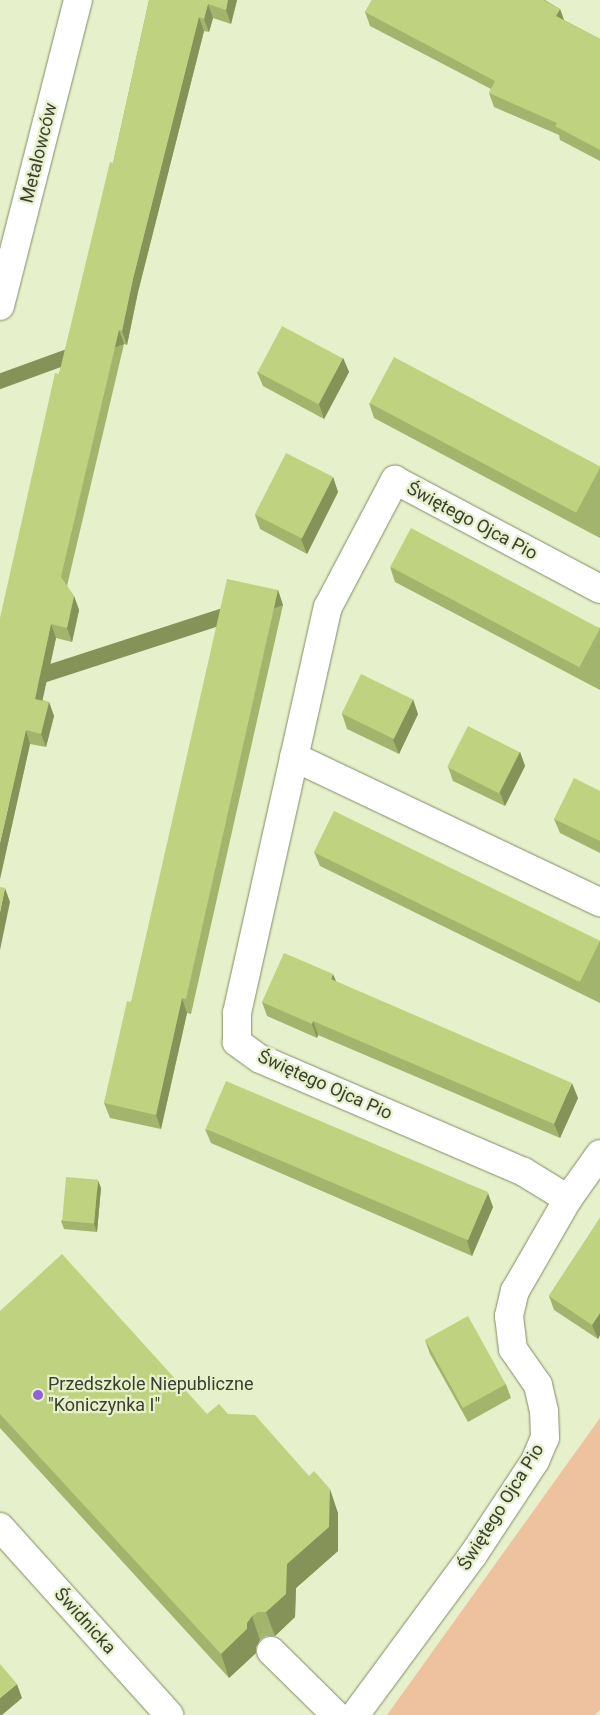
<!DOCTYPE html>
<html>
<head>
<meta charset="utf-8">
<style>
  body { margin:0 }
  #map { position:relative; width:600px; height:1715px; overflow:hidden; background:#e6f0ca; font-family:Roboto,sans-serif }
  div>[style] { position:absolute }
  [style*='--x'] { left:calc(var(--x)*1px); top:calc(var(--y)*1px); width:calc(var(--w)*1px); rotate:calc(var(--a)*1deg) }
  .green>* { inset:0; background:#efc29f }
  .roads { filter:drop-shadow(0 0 1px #828b68) drop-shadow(0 0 1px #828b68) }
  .minor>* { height:28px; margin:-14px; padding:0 14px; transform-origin:14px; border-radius:14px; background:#fff }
  .wall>* { inset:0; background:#a3b56d }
  .shaded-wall>* { inset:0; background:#859359; transform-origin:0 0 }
  .building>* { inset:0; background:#bed27f; transform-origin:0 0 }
  .dots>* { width:14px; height:14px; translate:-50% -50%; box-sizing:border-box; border:2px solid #e6f0ca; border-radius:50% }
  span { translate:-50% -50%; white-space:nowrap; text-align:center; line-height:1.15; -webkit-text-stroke:4.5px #e6f0ca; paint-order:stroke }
  .street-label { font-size:18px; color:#3b3f30 }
  .poi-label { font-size:18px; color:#3b3f30 }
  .left { translate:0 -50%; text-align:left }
</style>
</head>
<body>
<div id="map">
  <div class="green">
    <div style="clip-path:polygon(600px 1418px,600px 1710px,595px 1715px,387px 1715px)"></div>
  </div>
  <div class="roads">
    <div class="minor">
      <div style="--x:0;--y:306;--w:316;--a:-75.7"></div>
      <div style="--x:294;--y:757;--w:339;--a:25.4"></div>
      <div style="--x:568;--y:1199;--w:52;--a:-148.5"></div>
      <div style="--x:524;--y:1172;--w:287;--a:-156.8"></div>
      <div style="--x:260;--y:1059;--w:29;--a:-144"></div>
      <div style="--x:237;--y:1042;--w:29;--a:-90"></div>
      <div style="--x:237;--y:1013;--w:416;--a:-77.4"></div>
      <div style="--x:328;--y:607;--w:144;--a:-62.2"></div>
      <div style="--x:395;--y:480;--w:232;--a:28"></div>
      <div style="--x:0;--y:1527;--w:253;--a:48"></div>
      <div style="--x:271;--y:1651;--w:91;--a:44.6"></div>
      <div style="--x:355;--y:1715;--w:199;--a:-53.6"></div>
      <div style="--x:473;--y:1555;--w:113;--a:-56.6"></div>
      <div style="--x:535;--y:1461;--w:25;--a:-67"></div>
      <div style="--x:545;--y:1438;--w:27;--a:-92"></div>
      <div style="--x:544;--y:1411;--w:27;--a:-103"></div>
      <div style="--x:538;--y:1385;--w:44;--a:-124.8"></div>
      <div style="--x:513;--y:1349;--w:33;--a:-97"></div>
      <div style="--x:509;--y:1316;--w:26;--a:-77"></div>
      <div style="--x:515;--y:1291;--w:106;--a:-60.1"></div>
      <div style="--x:568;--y:1199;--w:55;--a:-54.6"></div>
    </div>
  </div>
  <div class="wall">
    <div style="clip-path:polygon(149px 0,237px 0,231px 24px,213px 18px,209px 32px,204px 31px,138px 292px,127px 345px,124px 344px,67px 586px,74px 596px,79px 610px,72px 642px,56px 638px,42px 700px,49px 702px,54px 716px,46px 747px,30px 744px,0 879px,59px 374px,113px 163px)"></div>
    <div style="clip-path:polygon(372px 0,545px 0,560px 9px,564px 20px,600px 39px,600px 161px,560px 140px,559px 135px,494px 107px,489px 93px,491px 89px,370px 26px,365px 12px)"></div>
    <div style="clip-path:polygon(343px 358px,349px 372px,324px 419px,263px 386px,257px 372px)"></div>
    <div style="clip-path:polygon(369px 403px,600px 467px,600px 538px,374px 418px)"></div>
    <div style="clip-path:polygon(333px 477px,338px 492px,307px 554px,260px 529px,255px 515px)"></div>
    <div style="clip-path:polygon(390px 567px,600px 628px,600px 690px,395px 582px)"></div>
    <div style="clip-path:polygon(278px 590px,283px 605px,191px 1014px,187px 1013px,161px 1129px,110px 1118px,104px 1103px,131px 1002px)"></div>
    <div style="clip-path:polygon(342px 714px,418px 714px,399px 754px,347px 729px)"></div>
    <div style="clip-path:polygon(520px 752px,525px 766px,505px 806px,453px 781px,448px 767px)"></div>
    <div style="clip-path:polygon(600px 791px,600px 853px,560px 833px,554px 819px)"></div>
    <div style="clip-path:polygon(314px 852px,600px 941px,600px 1003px,320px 866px)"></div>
    <div style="clip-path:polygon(336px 982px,578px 1098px,560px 1138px,318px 1035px,317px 1038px,267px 1016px,262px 1002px)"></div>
    <div style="clip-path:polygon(205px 1129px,493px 1207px,472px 1256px,211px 1143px)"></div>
    <div style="clip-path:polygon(101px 1188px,97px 1232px,64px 1229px,61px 1221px)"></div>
    <div style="clip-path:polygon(600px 1218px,600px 1335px,598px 1339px,554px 1310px,549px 1296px)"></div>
    <div style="clip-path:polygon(0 1311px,207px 1414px,228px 1414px,338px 1513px,338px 1551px,296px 1588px,295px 1617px,275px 1636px,266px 1636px,260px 1640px,256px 1647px,256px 1653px,229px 1678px,0 1428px)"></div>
    <div style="clip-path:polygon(425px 1340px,506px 1384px,511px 1398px,468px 1422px,430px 1354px)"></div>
  </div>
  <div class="shaded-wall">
    <div style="clip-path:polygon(228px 0,237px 0,231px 24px,226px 10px)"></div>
    <div style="clip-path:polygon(208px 4px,213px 18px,209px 32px,204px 19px)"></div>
    <div style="clip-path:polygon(560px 9px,565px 23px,556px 16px)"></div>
    <div style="clip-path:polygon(199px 17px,204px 31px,138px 292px,127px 345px,122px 331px,133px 279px)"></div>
    <div style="left:119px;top:330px;width:15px;height:254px;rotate:70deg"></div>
    <div style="clip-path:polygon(343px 358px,349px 372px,324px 419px,319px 404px)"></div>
    <div style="clip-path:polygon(333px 477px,338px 492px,307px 554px,301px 539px)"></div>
    <div style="left:278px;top:590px;width:16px;height:419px;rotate:72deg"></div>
    <div style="clip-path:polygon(74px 596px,79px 610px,72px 642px,67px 628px)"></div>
    <div style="clip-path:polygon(51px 624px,56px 638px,40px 712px,35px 699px)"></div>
    <div style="clip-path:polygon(413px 699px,418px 714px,399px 754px,393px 740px)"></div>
    <div style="clip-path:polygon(49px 702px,54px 716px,46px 747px,41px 734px)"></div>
    <div style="clip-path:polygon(26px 730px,30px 744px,0 879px,0 843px)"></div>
    <div style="clip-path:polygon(520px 752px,525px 766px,505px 806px,500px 792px)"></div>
    <div style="clip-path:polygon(5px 888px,10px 902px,0 950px,0 912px)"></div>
    <div style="clip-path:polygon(333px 974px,339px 988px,331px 979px)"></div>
    <div style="clip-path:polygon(182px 998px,187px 1013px,161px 1129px,156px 1115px)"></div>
    <div style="clip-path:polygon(313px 1021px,318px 1035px,317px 1038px,312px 1024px)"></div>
    <div style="clip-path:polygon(572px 1083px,578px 1098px,560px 1138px,554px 1124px)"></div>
    <div style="clip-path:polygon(98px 1180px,101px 1188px,97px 1232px,94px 1224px)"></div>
    <div style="clip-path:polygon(488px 1193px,493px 1207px,472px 1256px,467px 1241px)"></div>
    <div style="clip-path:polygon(600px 1313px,600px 1335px,598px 1339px,592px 1325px)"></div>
    <div style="clip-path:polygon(330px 1489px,338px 1513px,338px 1551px,296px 1588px,295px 1617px,275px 1636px,266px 1612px,287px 1564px)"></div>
    <div style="clip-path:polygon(252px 1616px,260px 1640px,256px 1647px,256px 1653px,229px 1678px,221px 1654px,247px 1623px)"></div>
    <div style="clip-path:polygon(17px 1684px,22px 1698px,2px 1715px,0 1715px,0 1698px)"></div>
  </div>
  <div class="building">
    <div style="clip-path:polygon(149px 0,228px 0,226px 10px,208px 4px,204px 19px,199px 17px,133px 279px,122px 331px,119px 330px,61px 577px,74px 596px,67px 628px,51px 624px,35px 699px,49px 702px,41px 734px,26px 730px,0 843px,0 618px,55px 373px,59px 374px,110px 162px,113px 163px)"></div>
    <div style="clip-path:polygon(372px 0,543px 0,560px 9px,556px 16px,600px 39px,600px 150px,555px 126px,557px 123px,489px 93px,495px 81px,365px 12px)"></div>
    <div style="left:282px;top:326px;width:69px;height:52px;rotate:28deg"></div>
    <div style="left:394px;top:357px;width:234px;height:52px;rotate:28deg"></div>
    <div style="left:286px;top:453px;width:53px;height:69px;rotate:27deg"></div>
    <div style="left:411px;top:528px;width:214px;height:44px;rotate:28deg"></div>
    <div style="clip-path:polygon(227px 579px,278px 590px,186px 999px,182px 998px,156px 1115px,104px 1103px,127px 1001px,131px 1002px)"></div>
    <div style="left:361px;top:674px;width:58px;height:44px;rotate:26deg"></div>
    <div style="left:468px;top:726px;width:58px;height:46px;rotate:27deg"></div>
    <div style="clip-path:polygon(574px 778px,600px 791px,600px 841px,554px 819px)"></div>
    <div style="left:334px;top:811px;width:296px;height:46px;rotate:26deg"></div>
    <div style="clip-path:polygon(0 887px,5px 888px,0 912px)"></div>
    <div style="clip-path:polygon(284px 953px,333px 974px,331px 979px,572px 1083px,554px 1124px,313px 1021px,312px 1024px,262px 1002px)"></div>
    <div style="left:226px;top:1081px;width:285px;height:52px;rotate:23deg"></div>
    <div style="left:66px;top:1177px;width:32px;height:44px;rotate:5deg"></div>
    <div style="clip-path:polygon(600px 1218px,600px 1313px,592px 1325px,549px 1296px)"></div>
    <div style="clip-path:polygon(62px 1254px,207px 1414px,219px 1404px,228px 1414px,255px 1415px,309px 1476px,314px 1471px,330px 1489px,329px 1527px,287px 1564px,286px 1594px,266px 1612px,258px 1612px,252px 1616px,247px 1623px,247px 1629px,221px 1654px,0 1414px,0 1311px)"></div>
    <div style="left:468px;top:1316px;width:78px;height:49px;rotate:61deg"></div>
    <div style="clip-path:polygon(0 1664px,17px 1684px,0 1698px)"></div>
  </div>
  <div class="dots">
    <div style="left:38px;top:1395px;background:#9260da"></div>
  </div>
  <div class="street-label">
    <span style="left:39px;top:153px;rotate:-76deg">Metalowców</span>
    <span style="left:472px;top:521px;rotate:28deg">Świętego Ojca Pio</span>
    <span style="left:325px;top:1085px;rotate:24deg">Świętego Ojca Pio</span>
    <span style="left:501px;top:1507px;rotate:-58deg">Świętego Ojca Pio</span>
    <span style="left:85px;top:1621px;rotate:48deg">Świdnicka</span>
  </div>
  <div class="poi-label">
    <span class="left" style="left:48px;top:1395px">Przedszkole Niepubliczne<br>"Koniczynka I"</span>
  </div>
</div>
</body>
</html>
